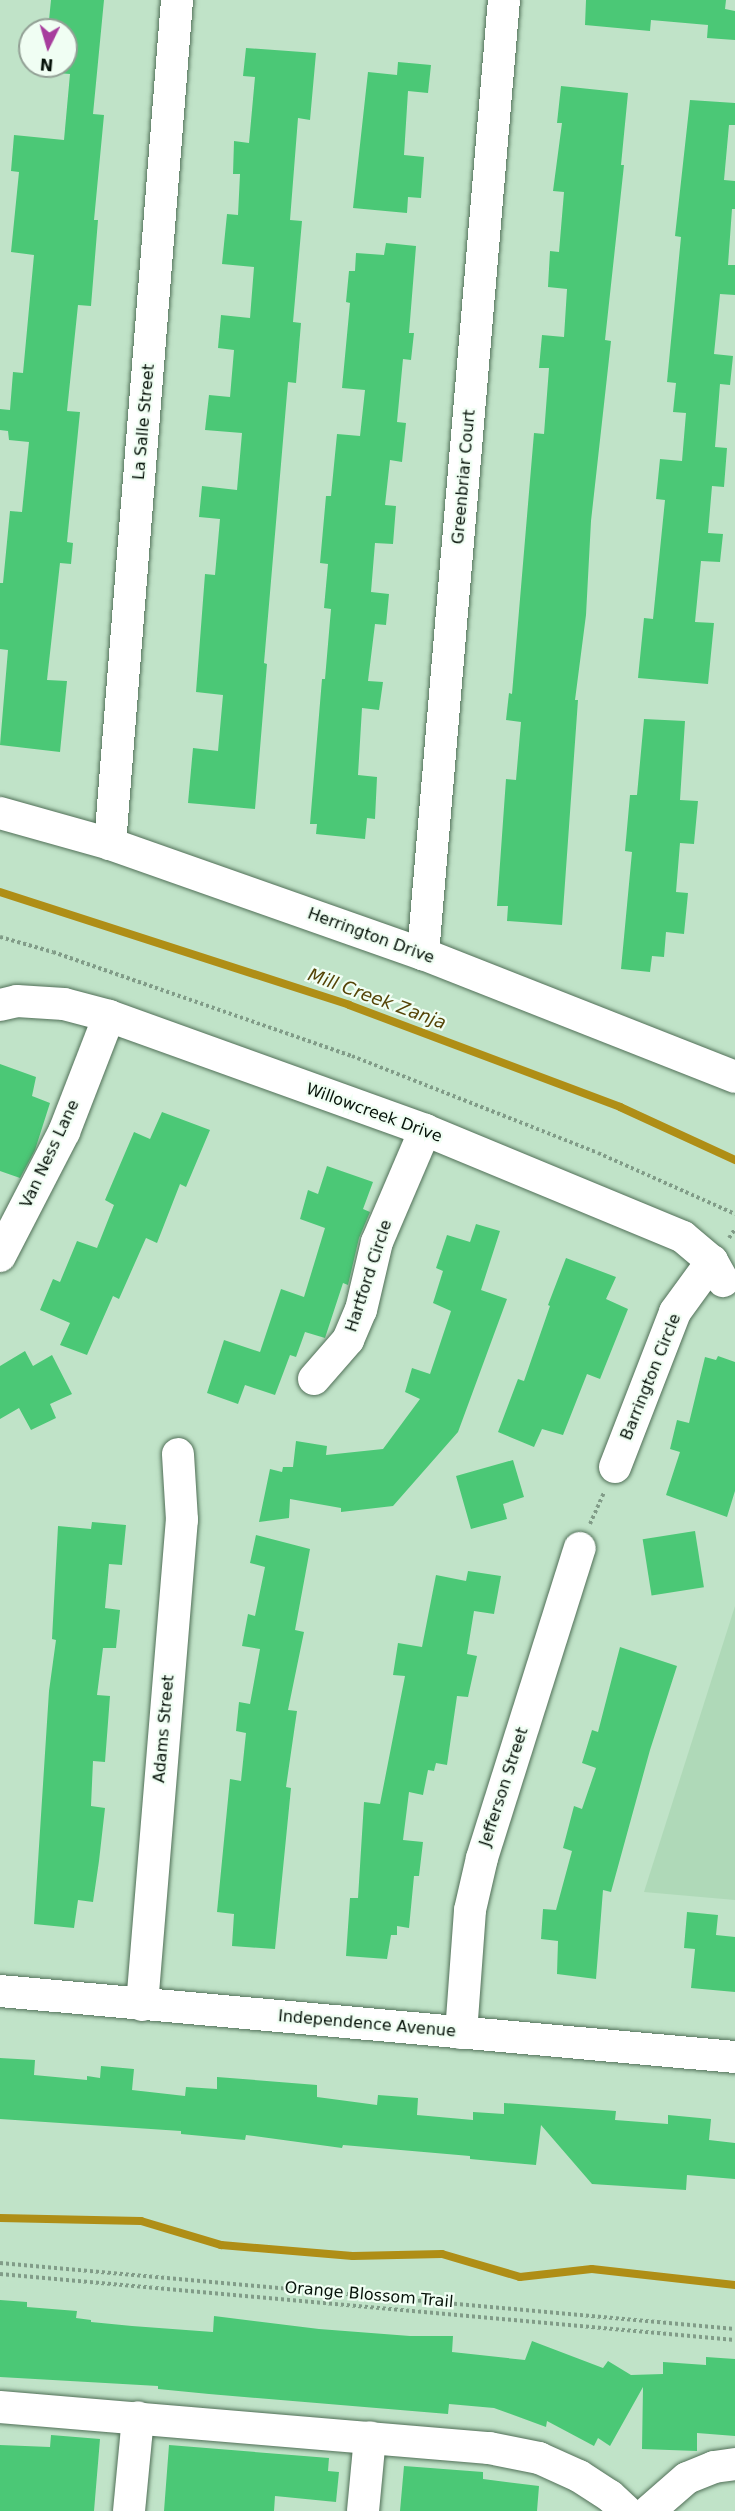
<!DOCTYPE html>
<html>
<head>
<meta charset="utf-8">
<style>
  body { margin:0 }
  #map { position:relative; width:735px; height:2511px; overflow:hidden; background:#c0e3c8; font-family:"DejaVu Sans",sans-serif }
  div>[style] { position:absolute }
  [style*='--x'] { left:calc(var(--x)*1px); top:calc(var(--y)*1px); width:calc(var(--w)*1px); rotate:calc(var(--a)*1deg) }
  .built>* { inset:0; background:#afd9b8 }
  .stream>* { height:8px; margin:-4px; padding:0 4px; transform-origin:4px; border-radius:4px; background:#af8e16 }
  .building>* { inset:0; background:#4bc876; transform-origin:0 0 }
  .path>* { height:4px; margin-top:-2px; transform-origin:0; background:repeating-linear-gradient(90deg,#819c88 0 3px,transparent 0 6px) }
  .roads { filter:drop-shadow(0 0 2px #517058) drop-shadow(0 0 2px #517058) }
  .minor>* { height:32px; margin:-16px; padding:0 16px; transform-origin:16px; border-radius:16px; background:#fff }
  span { translate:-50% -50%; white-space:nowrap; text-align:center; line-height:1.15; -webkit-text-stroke:4.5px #f0fef3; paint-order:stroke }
  .street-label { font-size:16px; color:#061209 }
  .water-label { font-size:18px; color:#544306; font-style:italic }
  .north { position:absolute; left:18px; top:18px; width:60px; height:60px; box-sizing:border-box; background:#f0fef3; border:2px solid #92a095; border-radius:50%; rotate:185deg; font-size:16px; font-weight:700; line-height:24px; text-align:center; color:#061209 }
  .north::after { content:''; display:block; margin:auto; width:21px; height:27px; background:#a73d9d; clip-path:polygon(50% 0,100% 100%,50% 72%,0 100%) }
</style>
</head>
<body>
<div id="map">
  <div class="built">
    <div style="clip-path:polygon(735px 1606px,735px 1900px,644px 1892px)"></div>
  </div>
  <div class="stream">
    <div style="--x:0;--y:892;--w:367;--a:17.9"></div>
    <div style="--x:349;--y:1005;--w:290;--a:20.6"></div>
    <div style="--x:620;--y:1107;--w:127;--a:24.7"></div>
    <div style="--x:0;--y:2218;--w:141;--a:1.2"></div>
    <div style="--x:141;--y:2221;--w:84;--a:16.7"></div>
    <div style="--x:221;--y:2245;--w:132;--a:4.8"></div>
    <div style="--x:353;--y:2256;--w:89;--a:-1.3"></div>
    <div style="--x:442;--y:2254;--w:81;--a:16.4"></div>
    <div style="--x:520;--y:2277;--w:72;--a:-6.3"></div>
    <div style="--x:592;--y:2269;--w:144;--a:6.4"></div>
  </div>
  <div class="building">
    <div style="clip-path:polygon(51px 0,104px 0,93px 114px,104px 115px,94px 220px,98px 220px,91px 306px,78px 305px,67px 411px,80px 412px,67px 542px,73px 543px,71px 564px,60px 563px,47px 680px,67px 681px,60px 752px,0 745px,8px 650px,0 649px,0 583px,3px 583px,10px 511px,22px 512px,29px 442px,9px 440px,8px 431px,0 430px,0 409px,10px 410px,13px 372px,23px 373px,34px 255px,11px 252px,19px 172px,11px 171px,14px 135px,64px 140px,70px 74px,44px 72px,45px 66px,66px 66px,66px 30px,48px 30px)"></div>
    <div style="clip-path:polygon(586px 0,726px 0,725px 9px,735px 11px,735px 40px,707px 38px,708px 25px,651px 20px,650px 31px,585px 25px)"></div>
    <div style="clip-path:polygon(246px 48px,316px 53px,310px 120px,298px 118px,290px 220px,302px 221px,293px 322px,301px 323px,296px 383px,288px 382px,264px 663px,267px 664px,255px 809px,188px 803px,193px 748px,218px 751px,223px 695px,196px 692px,205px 574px,215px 575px,220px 519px,199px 517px,202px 486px,237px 490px,242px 433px,205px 430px,209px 395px,230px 397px,234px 350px,218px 348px,221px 315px,250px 318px,254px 267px,222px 264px,227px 214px,238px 215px,240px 174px,233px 174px,234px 141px,249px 143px,255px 77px,243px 76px)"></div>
    <div style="clip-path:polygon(398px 62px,431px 65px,428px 93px,408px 91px,404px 155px,424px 157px,421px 198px,408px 197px,407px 213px,353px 208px,368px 72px,397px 75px)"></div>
    <div style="clip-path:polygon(561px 86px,628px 93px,621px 165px,624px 165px,605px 340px,611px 341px,591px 521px,586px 615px,575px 700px,578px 700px,562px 925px,507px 921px,508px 906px,497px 906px,506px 779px,516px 780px,521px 722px,506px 720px,509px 693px,512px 694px,534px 433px,544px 434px,549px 368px,539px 368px,542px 335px,564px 337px,567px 289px,548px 287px,550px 251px,559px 252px,564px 192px,553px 191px,562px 123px,557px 123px)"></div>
    <div style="clip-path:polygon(690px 100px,735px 103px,735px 125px,729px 125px,724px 180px,735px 181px,735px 209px,732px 209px,728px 265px,735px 265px,735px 295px,720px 294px,714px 354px,733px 356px,730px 385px,720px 384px,715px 447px,727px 448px,724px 487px,712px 486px,708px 533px,723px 534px,720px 562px,701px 561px,695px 622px,714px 623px,708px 684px,638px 678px,644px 618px,653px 619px,665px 500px,656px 499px,660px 459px,682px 461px,686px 413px,673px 412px,676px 383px,667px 382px,681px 237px,675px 236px)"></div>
    <div style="clip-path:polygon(386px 243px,416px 246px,409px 333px,414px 333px,411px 360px,403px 359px,397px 422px,406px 423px,402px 462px,390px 460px,385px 505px,396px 506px,393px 544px,375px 543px,371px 592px,389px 594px,386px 625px,375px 624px,368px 681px,383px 682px,379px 710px,362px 708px,358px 775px,377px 777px,375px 819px,367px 818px,365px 839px,316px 834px,317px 824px,310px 824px,322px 679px,325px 679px,331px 609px,324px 608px,328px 564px,320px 563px,326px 496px,331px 496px,337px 434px,360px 436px,365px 390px,342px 388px,350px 303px,346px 302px,349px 271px,355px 271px,356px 253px,384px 255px)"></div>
    <div style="clip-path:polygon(644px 719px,685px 721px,680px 800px,698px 801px,694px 844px,680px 843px,676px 892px,688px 893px,684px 934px,666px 932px,664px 957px,652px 956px,650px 972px,621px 969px,632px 852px,625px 851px,630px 795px,637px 795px)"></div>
    <div style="clip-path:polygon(0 1064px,36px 1077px,32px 1096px,50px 1103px,35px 1150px,20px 1178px,0 1171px)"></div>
    <div style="clip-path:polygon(162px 1112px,210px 1130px,186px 1187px,180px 1184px,157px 1243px,146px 1238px,119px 1299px,113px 1296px,87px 1355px,60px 1345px,70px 1323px,40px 1310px,53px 1279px,60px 1282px,77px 1241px,97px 1248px,114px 1205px,105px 1200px,134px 1132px,150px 1139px)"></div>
    <div style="clip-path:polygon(327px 1166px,373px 1182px,363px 1209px,370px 1212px,359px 1238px,348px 1285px,343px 1283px,325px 1338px,305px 1332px,296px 1357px,290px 1355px,275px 1395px,245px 1385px,238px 1404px,207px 1393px,224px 1340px,260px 1352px,281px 1289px,304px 1297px,325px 1228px,300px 1219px,308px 1190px,318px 1194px)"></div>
    <div style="clip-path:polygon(476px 1224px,500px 1231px,481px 1290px,507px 1299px,458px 1432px,393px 1506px,341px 1512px,341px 1508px,290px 1499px,289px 1518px,259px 1522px,270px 1469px,282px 1472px,283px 1467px,293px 1467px,296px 1441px,327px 1446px,326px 1455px,383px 1449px,420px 1399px,405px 1392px,412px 1368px,430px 1374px,451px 1311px,433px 1303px,443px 1271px,436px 1268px,447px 1235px,470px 1242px)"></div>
    <div style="clip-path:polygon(566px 1258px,616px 1277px,606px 1299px,628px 1309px,600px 1379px,587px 1374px,563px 1435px,542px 1429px,534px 1447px,498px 1432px,518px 1379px,524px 1381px,550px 1306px,548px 1305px)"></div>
    <div style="clip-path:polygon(25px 1351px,33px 1366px,52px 1355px,72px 1394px,50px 1404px,56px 1418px,31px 1430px,19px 1408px,0 1419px,0 1366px)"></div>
    <div style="clip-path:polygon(718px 1356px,735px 1362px,735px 1491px,727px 1517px,666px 1495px,680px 1452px,670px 1449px,677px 1420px,689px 1423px,705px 1357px,716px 1360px)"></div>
    <div style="clip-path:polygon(513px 1460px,524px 1497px,503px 1504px,507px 1519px,471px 1529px,456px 1476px)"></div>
    <div style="clip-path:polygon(92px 1522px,126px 1525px,122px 1565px,109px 1564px,105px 1608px,120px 1610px,116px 1648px,103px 1648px,97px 1695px,110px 1696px,105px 1762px,93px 1761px,91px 1806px,105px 1808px,99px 1861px,93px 1902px,78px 1900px,74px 1928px,34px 1924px,49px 1691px,56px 1640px,52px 1639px,58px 1526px,91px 1529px)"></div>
    <div style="left:695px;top:1531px;width:57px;height:53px;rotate:81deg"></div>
    <div style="clip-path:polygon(256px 1535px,310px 1549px,295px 1630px,304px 1632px,288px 1710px,297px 1711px,286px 1787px,291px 1788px,275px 1949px,232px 1946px,234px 1914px,217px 1912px,230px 1779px,241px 1781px,246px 1733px,236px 1731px,239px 1702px,250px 1704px,260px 1649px,242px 1646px,248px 1614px,255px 1616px,265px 1567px,250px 1563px)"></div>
    <div style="clip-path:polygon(468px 1571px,501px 1576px,494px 1614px,474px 1611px,467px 1654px,477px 1656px,468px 1697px,457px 1696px,447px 1765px,436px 1763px,434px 1771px,428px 1770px,423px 1795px,409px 1792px,403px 1840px,423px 1842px,419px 1876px,414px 1876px,409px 1928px,397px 1926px,397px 1935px,391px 1935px,387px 1959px,346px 1956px,350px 1898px,358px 1898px,364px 1802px,380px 1804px,405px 1676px,393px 1675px,398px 1643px,422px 1647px,436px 1575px,466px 1581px)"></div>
    <div style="clip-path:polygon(620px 1647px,677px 1666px,650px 1750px,611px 1892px,603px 1890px,596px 1979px,557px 1974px,558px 1941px,541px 1939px,543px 1909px,556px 1910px,572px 1851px,563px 1848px,574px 1806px,582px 1809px,596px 1768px,582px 1763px,592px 1730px,598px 1732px)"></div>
    <div style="clip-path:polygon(687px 1912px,718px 1915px,716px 1935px,735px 1937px,735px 1992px,691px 1988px,695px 1949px,684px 1948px)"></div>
    <div style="clip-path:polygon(0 2058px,35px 2060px,34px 2075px,87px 2080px,87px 2076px,100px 2078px,101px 2066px,134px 2069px,132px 2090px,185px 2096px,186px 2087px,217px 2089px,217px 2077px,317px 2085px,317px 2097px,377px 2105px,378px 2095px,418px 2098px,417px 2115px,473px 2120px,473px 2112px,504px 2114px,504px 2103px,616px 2111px,615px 2120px,668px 2124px,668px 2115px,711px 2119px,709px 2140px,735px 2143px,735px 2179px,687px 2175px,686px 2190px,592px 2184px,541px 2125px,536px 2165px,470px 2159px,470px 2156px,343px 2145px,342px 2148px,246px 2135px,245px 2140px,181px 2134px,181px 2131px,0 2119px)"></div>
    <div style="clip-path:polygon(0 2300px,27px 2302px,27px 2307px,77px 2311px,76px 2318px,91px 2320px,91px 2322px,132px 2326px,213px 2332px,214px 2316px,319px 2329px,410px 2336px,453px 2336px,452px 2352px,525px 2360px,532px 2341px,603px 2368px,608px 2361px,631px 2375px,663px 2374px,663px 2362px,706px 2365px,706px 2357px,735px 2359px,735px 2436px,697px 2433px,697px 2451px,642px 2449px,643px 2387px,610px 2446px,598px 2438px,594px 2446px,547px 2421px,546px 2427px,494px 2408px,449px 2404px,448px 2414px,209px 2394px,158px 2389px,158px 2386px,0 2377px)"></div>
    <div style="clip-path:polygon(51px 2435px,100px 2439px,94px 2511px,0 2511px,0 2445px,50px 2447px)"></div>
    <div style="clip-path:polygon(169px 2445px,329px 2458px,328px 2471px,339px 2472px,336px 2502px,275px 2496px,274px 2511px,164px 2511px)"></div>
    <div style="clip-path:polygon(404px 2466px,483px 2472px,483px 2479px,539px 2486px,537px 2511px,400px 2511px)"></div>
  </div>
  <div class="path">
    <div style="--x:0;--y:937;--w:55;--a:15.8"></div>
    <div style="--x:53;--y:952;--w:317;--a:19.2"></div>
    <div style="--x:352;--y:1056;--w:264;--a:21.5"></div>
    <div style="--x:598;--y:1153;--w:150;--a:24"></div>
    <div style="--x:729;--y:1238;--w:11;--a:-56"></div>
    <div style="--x:590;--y:1524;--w:35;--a:-66"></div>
    <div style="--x:0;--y:2263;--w:738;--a:5.13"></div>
    <div style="--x:0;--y:2274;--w:738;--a:5.13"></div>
  </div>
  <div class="roads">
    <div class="minor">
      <div style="--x:0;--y:813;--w:114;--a:15.7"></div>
      <div style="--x:110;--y:844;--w:332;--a:19.4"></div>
      <div style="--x:423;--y:954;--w:335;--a:21.5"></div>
      <div style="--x:110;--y:844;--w:847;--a:-85.46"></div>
      <div style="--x:423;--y:954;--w:957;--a:-85.15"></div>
      <div style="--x:0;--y:1005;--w:17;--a:-13"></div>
      <div style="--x:17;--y:1001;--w:47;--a:3.7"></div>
      <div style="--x:64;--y:1004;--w:47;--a:14.9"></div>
      <div style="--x:109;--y:1016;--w:336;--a:19.8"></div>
      <div style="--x:425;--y:1130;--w:279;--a:22.5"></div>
      <div style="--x:683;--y:1237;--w:38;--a:40"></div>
      <div style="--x:712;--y:1261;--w:23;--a:61"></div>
      <div style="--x:0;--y:1256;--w:140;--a:-62.7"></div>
      <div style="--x:64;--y:1132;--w:124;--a:-68.8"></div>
      <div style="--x:314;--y:1379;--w:52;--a:-48.9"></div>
      <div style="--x:348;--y:1340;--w:33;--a:-67"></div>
      <div style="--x:361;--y:1310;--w:70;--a:-76.8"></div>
      <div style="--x:377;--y:1242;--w:122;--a:-66.8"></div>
      <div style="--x:615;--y:1467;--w:166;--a:-68.8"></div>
      <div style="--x:675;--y:1312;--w:63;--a:-54"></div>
      <div style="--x:0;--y:1991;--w:738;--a:5.13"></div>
      <div style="--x:142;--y:2005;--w:487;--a:-85.3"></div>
      <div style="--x:182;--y:1520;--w:66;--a:-93.5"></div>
      <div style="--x:461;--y:2033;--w:123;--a:-85.8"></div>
      <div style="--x:470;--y:1910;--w:53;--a:-77"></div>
      <div style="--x:482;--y:1858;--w:325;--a:-72.5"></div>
      <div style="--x:0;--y:2407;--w:491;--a:4.8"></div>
      <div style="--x:489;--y:2448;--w:51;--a:11.3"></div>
      <div style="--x:539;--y:2458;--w:44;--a:24.2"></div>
      <div style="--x:579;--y:2476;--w:37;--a:33"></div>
      <div style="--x:610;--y:2496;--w:22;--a:43"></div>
      <div style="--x:129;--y:2511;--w:94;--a:-84.5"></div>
      <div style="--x:363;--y:2511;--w:74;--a:-84.6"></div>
      <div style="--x:649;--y:2511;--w:50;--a:-41"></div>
      <div style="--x:687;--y:2478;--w:29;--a:-22"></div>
      <div style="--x:714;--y:2467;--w:21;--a:-8"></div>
    </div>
  </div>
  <div class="street-label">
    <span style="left:144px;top:422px;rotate:-85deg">La Salle Street</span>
    <span style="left:464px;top:477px;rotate:-85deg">Greenbriar Court</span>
    <span style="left:371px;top:936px;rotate:20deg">Herrington Drive</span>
    <span style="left:374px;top:1113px;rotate:20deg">Willowcreek Drive</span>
    <span style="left:50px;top:1154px;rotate:-65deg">Van Ness Lane</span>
    <span style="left:369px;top:1276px;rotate:-72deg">Hartford Circle</span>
    <span style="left:651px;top:1377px;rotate:-68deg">Barrington Circle</span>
    <span style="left:164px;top:1729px;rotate:-85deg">Adams Street</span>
    <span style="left:504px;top:1787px;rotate:-72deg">Jefferson Street</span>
    <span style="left:367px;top:2024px;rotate:5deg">Independence Avenue</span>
    <span style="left:369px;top:2295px;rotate:5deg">Orange Blossom Trail</span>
  </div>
  <div class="water-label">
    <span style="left:377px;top:999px;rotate:20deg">Mill Creek Zanja</span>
  </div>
  <div class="north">N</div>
</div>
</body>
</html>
